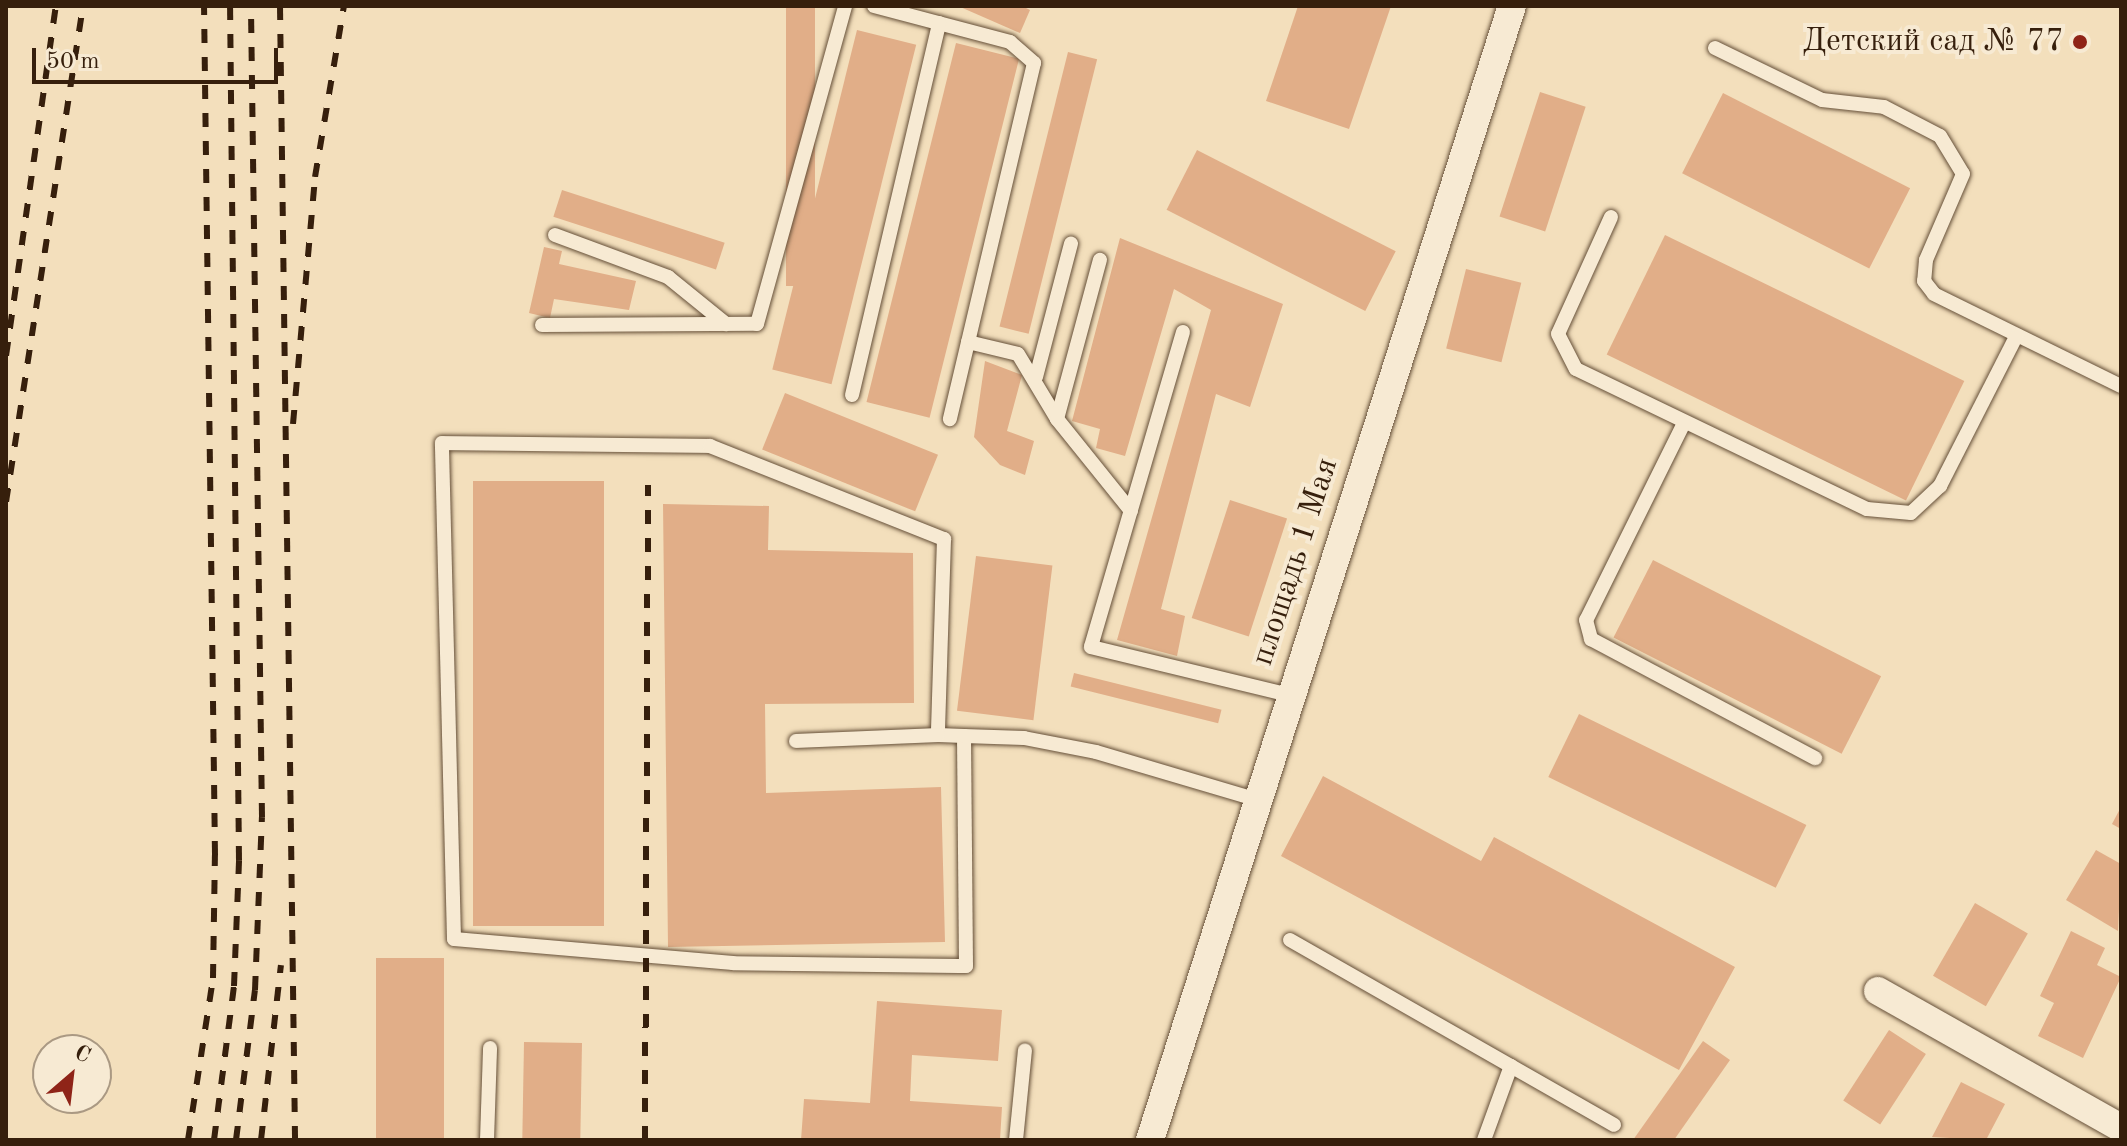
<!DOCTYPE html>
<html>
<head>
<meta charset="utf-8">
<style>
  body { margin:0 }
  #map { position:relative; width:2127px; height:1146px; overflow:hidden; background:#f3dfbc; font-family:"Old Standard TT",serif }
  div>[style] { position:absolute }
  [style*='--x'] { left:calc(var(--x)*1px); top:calc(var(--y)*1px); width:calc(var(--w)*1px); rotate:calc(var(--a)*1deg) }
  .building>* { inset:0; background:#e1ae88; transform-origin:0 0 }
  .roads { filter:drop-shadow(0 0 2px #654f38) drop-shadow(0 0 2px #654f38) }
  .service>* { height:14px; margin:-7px; padding:0 7px; transform-origin:7px; border-radius:7px; background:#f7ead3 }
  .minor>* { height:28px; margin:-14px; padding:0 14px; transform-origin:14px; border-radius:14px; background:#f7ead3 }
  .rail>* { height:6px; margin-top:-3px; transform-origin:0; background:repeating-linear-gradient(90deg,#361f0c 0 14px,transparent 0 28px) }
  .dots>* { width:22px; height:22px; translate:-50% -50%; box-sizing:border-box; border:4px solid #f7ead3; border-radius:50% }
  span { translate:-50% -50%; white-space:nowrap; text-align:center; line-height:1.15; -webkit-text-stroke:8px #f7ead3; paint-order:stroke }
  .poi-label { font-size:32px; color:#361f0c }
  .right { translate:-100% -50%; text-align:right }
  .street-label { font-size:32px; color:#361f0c }
  .frame { position:absolute; inset:0; border:8px solid #361f0c; pointer-events:none }
  .north { position:absolute; left:32px; top:1034px; width:80px; height:80px; box-sizing:border-box; background:#f7ead3; border:2px solid #aa9983; border-radius:50%; rotate:28deg; font-size:22px; font-weight:700; line-height:32px; text-align:center; color:#361f0c }
  .north::after { content:''; display:block; margin:auto; width:28px; height:36px; background:#8f2418; clip-path:polygon(50% 0,100% 100%,50% 72%,0 100%) }
  .scale { position:absolute; left:32px; top:48px; width:246px; height:36px; box-sizing:border-box; border:4px solid #361f0c; border-top:0; padding-left:10px; font-size:24px; line-height:28px; white-space:nowrap; color:#361f0c; -webkit-text-stroke:6px #f7ead3; paint-order:stroke }
</style>
</head>
<body>
<div id="map">
  <div class="building">
    <div style="left:786px;top:6px;width:29px;height:280px"></div>
    <div style="clip-path:polygon(958px 6px,1022px 6px,1030px 10px,1020px 33px)"></div>
    <div style="clip-path:polygon(1298px 6px,1391px 6px,1349px 129px,1266px 101px)"></div>
    <div style="left:857px;top:30px;width:61px;height:350px;rotate:14deg"></div>
    <div style="left:956px;top:43px;width:65px;height:370px;rotate:14deg"></div>
    <div style="left:1068px;top:52px;width:30px;height:283px;rotate:14deg"></div>
    <div style="left:1540px;top:92px;width:48px;height:131px;rotate:18deg"></div>
    <div style="left:1723px;top:93px;width:210px;height:90px;rotate:27deg"></div>
    <div style="left:1197px;top:150px;width:223px;height:67px;rotate:27deg"></div>
    <div style="left:562px;top:190px;width:171px;height:28px;rotate:18deg"></div>
    <div style="left:1665px;top:235px;width:333px;height:133px;rotate:26deg"></div>
    <div style="clip-path:polygon(1120px 238px,1283px 304px,1250px 407px,1216px 394px,1161px 609px,1185px 616px,1177px 656px,1117px 640px,1211px 310px,1174px 289px,1125px 456px,1096px 448px,1100px 429px,1072px 421px)"></div>
    <div style="clip-path:polygon(544px 247px,562px 251px,559px 264px,636px 281px,629px 310px,554px 299px,550px 318px,529px 313px)"></div>
    <div style="left:1466px;top:269px;width:57px;height:82px;rotate:14deg"></div>
    <div style="clip-path:polygon(985px 361px,1022px 375px,1007px 431px,1034px 441px,1025px 475px,1000px 465px,974px 437px)"></div>
    <div style="left:785px;top:393px;width:165px;height:61px;rotate:22deg"></div>
    <div style="left:473px;top:481px;width:131px;height:445px"></div>
    <div style="left:1230px;top:500px;width:60px;height:124px;rotate:18deg"></div>
    <div style="clip-path:polygon(663px 504px,769px 506px,768px 550px,913px 553px,914px 703px,765px 704px,766px 793px,941px 787px,945px 942px,668px 947px)"></div>
    <div style="left:976px;top:556px;width:77px;height:156px;rotate:7deg"></div>
    <div style="left:1653px;top:560px;width:256px;height:87px;rotate:27deg"></div>
    <div style="left:1074px;top:673px;width:152px;height:14px;rotate:14deg"></div>
    <div style="left:1579px;top:714px;width:253px;height:70px;rotate:26deg"></div>
    <div style="clip-path:polygon(1323px 776px,1481px 861px,1494px 837px,1735px 967px,1679px 1070px,1281px 856px)"></div>
    <div style="clip-path:polygon(2121px 807px,2121px 829px,2112px 824px)"></div>
    <div style="clip-path:polygon(2096px 850px,2121px 864px,2118px 931px,2066px 900px)"></div>
    <div style="left:1975px;top:903px;width:61px;height:84px;rotate:30deg"></div>
    <div style="clip-path:polygon(2071px 931px,2105px 948px,2097px 965px,2121px 977px,2083px 1058px,2038px 1036px,2054px 1003px,2040px 996px)"></div>
    <div style="left:376px;top:958px;width:68px;height:182px"></div>
    <div style="clip-path:polygon(877px 1001px,1002px 1010px,998px 1061px,912px 1055px,910px 1101px,1002px 1107px,1000px 1140px,801px 1140px,804px 1099px,870px 1103px)"></div>
    <div style="left:1889px;top:1030px;width:44px;height:84px;rotate:33deg"></div>
    <div style="clip-path:polygon(1703px 1041px,1730px 1060px,1674px 1140px,1633px 1140px)"></div>
    <div style="left:524px;top:1042px;width:58px;height:98px;rotate:1deg"></div>
    <div style="clip-path:polygon(1961px 1082px,2005px 1104px,1986px 1140px,1932px 1137px)"></div>
  </div>
  <div class="roads">
    <div class="service">
      <div style="--x:874;--y:6;--w:141;--a:14.8"></div>
      <div style="--x:1010;--y:42;--w:32;--a:41"></div>
      <div style="--x:1034;--y:63;--w:366;--a:103.3"></div>
      <div style="--x:1715;--y:48;--w:119;--a:25.9"></div>
      <div style="--x:1822;--y:100;--w:62;--a:6.4"></div>
      <div style="--x:1884;--y:107;--w:63;--a:27.4"></div>
      <div style="--x:1940;--y:136;--w:44;--a:58.8"></div>
      <div style="--x:1963;--y:174;--w:94;--a:113.3"></div>
      <div style="--x:1926;--y:260;--w:21;--a:95"></div>
      <div style="--x:1924;--y:281;--w:16;--a:52"></div>
      <div style="--x:1934;--y:294;--w:208;--a:26.2"></div>
      <div style="--x:1611;--y:217;--w:128;--a:114.4"></div>
      <div style="--x:1558;--y:334;--w:39;--a:63"></div>
      <div style="--x:1576;--y:369;--w:323;--a:25.7"></div>
      <div style="--x:1867;--y:509;--w:44;--a:5.2"></div>
      <div style="--x:1911;--y:513;--w:40;--a:-43"></div>
      <div style="--x:1940;--y:486;--w:169;--a:-63"></div>
      <div style="--x:555;--y:235;--w:121;--a:20.4"></div>
      <div style="--x:668;--y:277;--w:75;--a:39"></div>
      <div style="--x:542;--y:325;--w:215;--a:-0.3"></div>
      <div style="--x:757;--y:324;--w:330;--a:-74.5"></div>
      <div style="--x:1183;--y:332;--w:328;--a:106.3"></div>
      <div style="--x:1091;--y:647;--w:204;--a:13.6"></div>
      <div style="--x:968;--y:342;--w:51;--a:13.5"></div>
      <div style="--x:1018;--y:354;--w:76;--a:59"></div>
      <div style="--x:1057;--y:419;--w:118;--a:51.2"></div>
      <div style="--x:1036;--y:377;--w:138;--a:-75.3"></div>
      <div style="--x:852;--y:395;--w:382;--a:-76.8"></div>
      <div style="--x:1057;--y:419;--w:165;--a:-74.9"></div>
      <div style="--x:1684;--y:423;--w:220;--a:116.4"></div>
      <div style="--x:1586;--y:620;--w:20;--a:75"></div>
      <div style="--x:1591;--y:639;--w:254;--a:28"></div>
      <div style="--x:964;--y:736;--w:230;--a:89.5"></div>
      <div style="--x:966;--y:966;--w:233;--a:-179.3"></div>
      <div style="--x:733;--y:963;--w:280;--a:-175.1"></div>
      <div style="--x:454;--y:939;--w:496;--a:-91.4"></div>
      <div style="--x:442;--y:443;--w:268;--a:0.6"></div>
      <div style="--x:710;--y:446;--w:252;--a:21.7"></div>
      <div style="--x:944;--y:539;--w:196;--a:91.8"></div>
      <div style="--x:938;--y:735;--w:26;--a:2"></div>
      <div style="--x:964;--y:736;--w:60;--a:1.9"></div>
      <div style="--x:1024;--y:738;--w:73;--a:11"></div>
      <div style="--x:1096;--y:752;--w:166;--a:16.5"></div>
      <div style="--x:796;--y:741;--w:142;--a:-2.4"></div>
      <div style="--x:1290;--y:940;--w:373;--a:29.7"></div>
      <div style="--x:487;--y:1140;--w:92;--a:-88.1"></div>
      <div style="--x:1016;--y:1140;--w:90;--a:-84.3"></div>
      <div style="--x:1484;--y:1140;--w:79;--a:-70"></div>
    </div>
    <div class="minor">
      <div style="--x:1878;--y:991;--w:279;--a:29.4"></div>
      <div style="--x:1150;--y:1140;--w:1190;--a:-72.3"></div>
    </div>
  </div>
  <div class="rail">
    <div style="--x:280;--y:6;--w:1134;--a:89.24"></div>
    <div style="--x:6;--y:356;--w:354;--a:-81.9"></div>
    <div style="--x:293;--y:424;--w:248;--a:-84.9"></div>
    <div style="--x:315;--y:177;--w:173;--a:-80.4"></div>
    <div style="--x:6;--y:502;--w:502;--a:-81.18"></div>
    <div style="--x:188;--y:1140;--w:164;--a:-81.2"></div>
    <div style="--x:213;--y:978;--w:123;--a:-89.1"></div>
    <div style="--x:215;--y:855;--w:849;--a:-90.74"></div>
    <div style="--x:214;--y:1140;--w:155;--a:-82.6"></div>
    <div style="--x:234;--y:986;--w:126;--a:-87.7"></div>
    <div style="--x:239;--y:860;--w:854;--a:-90.6"></div>
    <div style="--x:236;--y:1140;--w:151;--a:-82.8"></div>
    <div style="--x:255;--y:990;--w:173;--a:-87.7"></div>
    <div style="--x:262;--y:817;--w:811;--a:-90.78"></div>
    <div style="--x:261;--y:1140;--w:176;--a:-83.5"></div>
    <div style="--x:645;--y:1140;--w:655;--a:-89.74"></div>
  </div>
  <div class="dots">
    <div style="left:2080px;top:42px;background:#8f2418"></div>
  </div>
  <div class="poi-label">
    <span class="right" style="left:2064px;top:42px">Детский сад № 77</span>
  </div>
  <div class="street-label">
    <span style="left:1296px;top:562px;rotate:-72deg">площадь 1 Мая</span>
  </div>
  <div class="frame"></div>
  <div class="north">С</div>
  <div class="scale">50 m</div>
</div>
</body>
</html>
